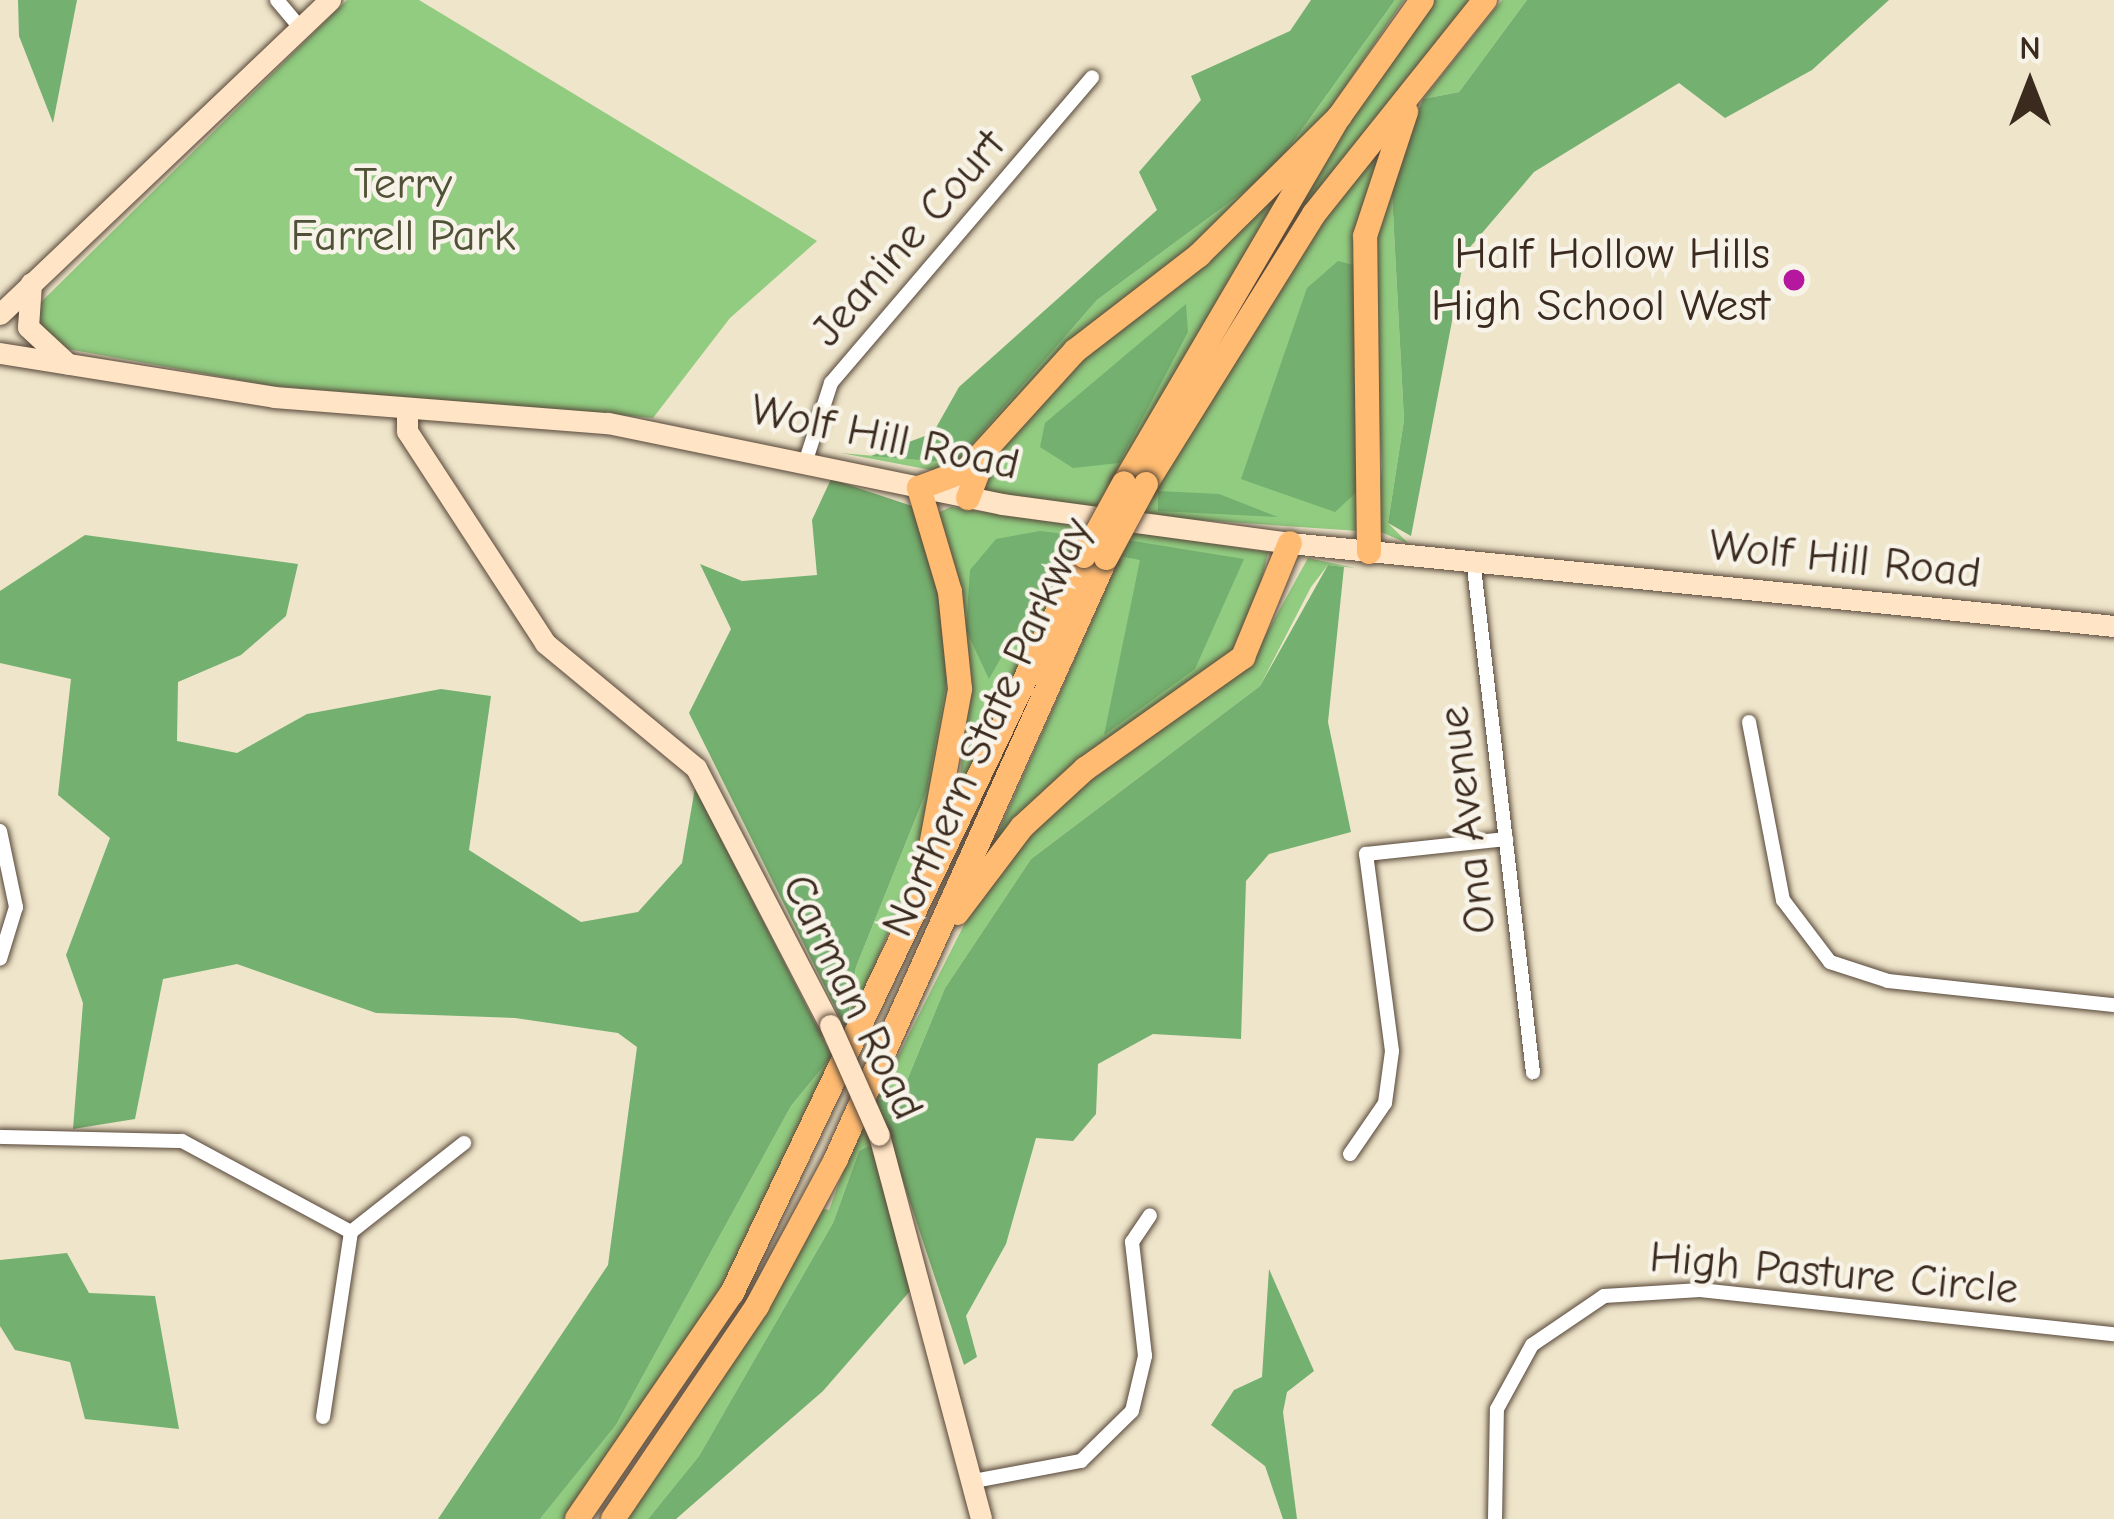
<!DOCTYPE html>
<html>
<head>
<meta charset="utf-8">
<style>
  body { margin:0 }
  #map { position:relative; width:2114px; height:1519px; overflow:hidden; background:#efe5ca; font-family:"Comic Neue",sans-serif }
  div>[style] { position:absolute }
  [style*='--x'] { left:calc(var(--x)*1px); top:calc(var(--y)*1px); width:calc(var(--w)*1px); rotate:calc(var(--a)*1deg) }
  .green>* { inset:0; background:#91cc81 }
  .forest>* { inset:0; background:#74b06f }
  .roads { filter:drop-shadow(0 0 3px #564638) drop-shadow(0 0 3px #564638) }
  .street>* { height:14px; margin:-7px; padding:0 7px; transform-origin:7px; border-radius:7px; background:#fff }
  .secondary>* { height:21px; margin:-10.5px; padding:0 10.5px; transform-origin:10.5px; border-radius:10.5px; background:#ffe4c6 }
  .highway>* { height:24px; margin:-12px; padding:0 12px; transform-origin:12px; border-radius:12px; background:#ffbb71 }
  .bridges { filter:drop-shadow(0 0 3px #564638) drop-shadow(0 0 3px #564638) }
  .secondary-bridge>* { height:21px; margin:-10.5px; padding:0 10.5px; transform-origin:10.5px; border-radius:10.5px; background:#ffe4c6 }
  .highway-bridge>* { height:24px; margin:-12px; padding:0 12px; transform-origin:12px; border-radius:12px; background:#ffbb71 }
  .dots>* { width:33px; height:33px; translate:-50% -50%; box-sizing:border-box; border:6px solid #f7f3e8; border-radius:50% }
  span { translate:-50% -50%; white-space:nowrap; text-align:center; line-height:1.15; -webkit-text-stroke:9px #f7f3e8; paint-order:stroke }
  .park-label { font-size:45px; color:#505237 }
  .street-label { font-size:45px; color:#3b2a1e }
  .poi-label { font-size:45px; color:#3b2a1e }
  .right { translate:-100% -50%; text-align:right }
  .north { position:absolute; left:1970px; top:24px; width:120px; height:120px; -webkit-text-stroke:9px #f7f3e8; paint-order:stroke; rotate:0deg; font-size:33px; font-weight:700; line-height:48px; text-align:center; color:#3b2a1e }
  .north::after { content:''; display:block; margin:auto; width:42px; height:54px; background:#3b2a1e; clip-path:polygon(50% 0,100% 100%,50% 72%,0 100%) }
</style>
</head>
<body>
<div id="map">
  <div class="green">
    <div style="clip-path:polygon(347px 0,419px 0,817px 241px,730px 318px,653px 418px,272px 386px,51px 346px,35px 308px)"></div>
    <div style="clip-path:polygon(1395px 0,1404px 0,1315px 131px,947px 473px,841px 453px,955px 463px,1097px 300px,1272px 171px)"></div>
    <div style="clip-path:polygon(1433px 0,1470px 0,1311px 198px,1225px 330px,1300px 195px)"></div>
    <div style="clip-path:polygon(1502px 0,1527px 0,1459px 92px,1423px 99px)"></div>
    <div style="clip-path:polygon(1388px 135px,1359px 226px,1359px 531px,1140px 516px,1312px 230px)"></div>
    <div style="clip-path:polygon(1391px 175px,1404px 420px,1388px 523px,1409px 544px,1374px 529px,1382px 467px,1369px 248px)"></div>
    <div style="clip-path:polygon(1285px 187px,1093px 515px,982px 492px,1008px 435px,1069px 363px)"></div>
    <div style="clip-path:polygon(951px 507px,1086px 527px,959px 790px,964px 732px,935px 514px)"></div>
    <div style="clip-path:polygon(1131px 532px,1268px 552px,1250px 634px,978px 878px)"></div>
    <div style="clip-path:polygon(1308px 558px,1355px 568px,1328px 565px,1311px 587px,1260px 686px,1031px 859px,945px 988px,901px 1095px,876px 1100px,979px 895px,1041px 816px,1248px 667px)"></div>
    <div style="clip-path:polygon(953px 646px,954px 697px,923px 849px,847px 1033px,856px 967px,927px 790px)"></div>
    <div style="clip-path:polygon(832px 1056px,725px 1285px,564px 1519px,540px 1519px,616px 1425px,791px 1106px)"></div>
    <div style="clip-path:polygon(861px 1123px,872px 1144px,859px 1151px,833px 1223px,699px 1456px,648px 1519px,623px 1519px,819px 1208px,829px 1210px)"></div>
  </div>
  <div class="forest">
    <div style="clip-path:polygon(18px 0,77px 0,53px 123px,19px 36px)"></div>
    <div style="clip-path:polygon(1311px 0,1395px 0,1272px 171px,1097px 300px,955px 463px,871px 456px,933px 433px,959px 387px,1157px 210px,1139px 172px,1201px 100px,1191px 76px,1290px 31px)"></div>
    <div style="clip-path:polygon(1527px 0,1889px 0,1812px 70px,1725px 118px,1679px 83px,1534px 172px,1465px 253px,1411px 536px,1388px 523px,1404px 420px,1391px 175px,1423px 99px,1459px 92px)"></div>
    <div style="clip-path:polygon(1338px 261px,1357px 266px,1371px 479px,1335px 512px,1241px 479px,1307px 288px)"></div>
    <div style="clip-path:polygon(1186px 304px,1188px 332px,1119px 463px,1073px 468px,1040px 447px,1045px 423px)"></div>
    <div style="clip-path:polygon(831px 479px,918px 508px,953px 646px,927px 790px,856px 967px,846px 1029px,689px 713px,731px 629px,700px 564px,742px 581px,817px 575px,812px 520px)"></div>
    <div style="clip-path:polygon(1158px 491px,1219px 494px,1278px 517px,1158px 511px)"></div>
    <div style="clip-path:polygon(1040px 531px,1081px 536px,1067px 541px,989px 679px,966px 630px,970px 570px,996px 539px)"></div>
    <div style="clip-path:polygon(85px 535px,298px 564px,286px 616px,241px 655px,178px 682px,177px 741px,237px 753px,307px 714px,441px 689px,491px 696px,469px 850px,581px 922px,638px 912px,682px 863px,695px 788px,832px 1056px,791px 1106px,616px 1425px,540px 1519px,438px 1519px,608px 1265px,637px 1047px,618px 1033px,515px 1018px,376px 1013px,237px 964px,163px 979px,135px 1119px,73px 1129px,83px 1003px,66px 955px,110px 838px,58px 795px,71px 679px,0 663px,0 591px)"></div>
    <div style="clip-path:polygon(1127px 540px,1244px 559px,1195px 669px,1104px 735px,1140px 560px,1119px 556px)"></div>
    <div style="clip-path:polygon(1328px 565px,1344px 567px,1328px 722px,1351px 832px,1269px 854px,1246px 881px,1241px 1039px,1153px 1034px,1098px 1064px,1096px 1114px,1073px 1141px,1036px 1138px,1006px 1244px,966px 1316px,977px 1357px,964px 1365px,876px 1100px,901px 1095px,945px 988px,1031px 859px,1260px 686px)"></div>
    <div style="clip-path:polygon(872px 1144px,917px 1283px,823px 1391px,676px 1519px,648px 1519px,699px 1456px,833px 1223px,859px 1151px)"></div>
    <div style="clip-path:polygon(67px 1253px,89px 1293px,155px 1296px,179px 1429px,85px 1419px,70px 1362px,15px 1350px,0 1326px,0 1260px)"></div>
    <div style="clip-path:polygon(1269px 1269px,1314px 1371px,1287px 1392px,1283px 1412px,1297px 1519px,1283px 1519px,1265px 1466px,1211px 1425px,1234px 1390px,1262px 1377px)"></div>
  </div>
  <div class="roads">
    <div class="street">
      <div style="--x:277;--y:0;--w:35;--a:50"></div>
      <div style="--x:806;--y:460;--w:81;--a:-72"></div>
      <div style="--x:831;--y:383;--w:402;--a:-49.5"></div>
      <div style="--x:1473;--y:559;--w:517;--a:83.34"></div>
      <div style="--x:1749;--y:722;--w:181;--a:79.2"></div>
      <div style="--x:1783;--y:900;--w:78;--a:52.8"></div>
      <div style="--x:1830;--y:962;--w:61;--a:18.1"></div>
      <div style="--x:1888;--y:981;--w:227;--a:6.1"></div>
      <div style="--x:0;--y:831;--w:78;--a:78.1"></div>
      <div style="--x:16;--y:907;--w:54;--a:107.1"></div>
      <div style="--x:0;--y:1137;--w:182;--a:1.3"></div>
      <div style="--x:182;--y:1141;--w:192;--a:28.3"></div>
      <div style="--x:1350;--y:1154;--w:62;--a:-55.5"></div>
      <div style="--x:1385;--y:1103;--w:52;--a:-82.3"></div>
      <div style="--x:1392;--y:1051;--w:199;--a:-97.5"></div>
      <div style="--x:1366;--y:854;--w:141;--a:-6.1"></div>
      <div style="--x:323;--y:1417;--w:187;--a:-81.4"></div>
      <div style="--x:351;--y:1232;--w:144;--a:-38.2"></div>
      <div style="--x:974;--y:1481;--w:109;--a:-10.6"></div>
      <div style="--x:1081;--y:1461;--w:71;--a:-44.4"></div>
      <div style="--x:1132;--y:1411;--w:57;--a:-76.7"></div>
      <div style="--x:1145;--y:1356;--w:115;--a:-96.5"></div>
      <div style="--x:1132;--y:1242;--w:32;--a:-56"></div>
      <div style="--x:1495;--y:1519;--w:110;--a:-89"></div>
      <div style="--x:1497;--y:1409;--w:73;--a:-61.3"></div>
      <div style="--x:1532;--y:1345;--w:87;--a:-34.2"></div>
      <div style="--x:1604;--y:1296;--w:96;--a:-3.6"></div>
      <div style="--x:1700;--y:1290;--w:416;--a:6.1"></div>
    </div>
    <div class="secondary">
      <div style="--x:31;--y:283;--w:44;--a:93.9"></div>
      <div style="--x:28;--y:327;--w:54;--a:42.8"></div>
      <div style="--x:0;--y:314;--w:456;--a:-43.6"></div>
      <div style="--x:0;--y:353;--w:278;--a:9.1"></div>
      <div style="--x:274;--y:397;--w:335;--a:4.5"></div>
      <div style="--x:608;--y:423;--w:402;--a:11.6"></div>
      <div style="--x:1002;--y:504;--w:291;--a:7.7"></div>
      <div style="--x:1290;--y:543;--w:828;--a:5.75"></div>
      <div style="--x:407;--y:408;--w:23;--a:90"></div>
      <div style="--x:407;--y:431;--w:253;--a:56.9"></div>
      <div style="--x:545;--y:643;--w:196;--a:39.6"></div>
      <div style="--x:696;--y:768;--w:290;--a:62.5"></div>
      <div style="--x:879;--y:1135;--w:397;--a:75.1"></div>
    </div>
    <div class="highway">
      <div style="--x:1124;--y:483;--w:424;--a:-59.6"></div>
      <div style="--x:1339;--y:117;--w:143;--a:-54.6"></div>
      <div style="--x:1146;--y:484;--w:318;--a:-58.1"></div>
      <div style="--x:1314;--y:214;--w:274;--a:-51.4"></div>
      <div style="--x:968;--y:498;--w:42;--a:-69"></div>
      <div style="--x:1369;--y:552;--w:316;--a:-90.7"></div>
      <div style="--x:1365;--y:236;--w:131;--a:-71.7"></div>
      <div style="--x:931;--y:846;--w:160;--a:-79.5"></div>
      <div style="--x:960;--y:689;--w:98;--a:-95.9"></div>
      <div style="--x:950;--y:592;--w:109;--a:-106.6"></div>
      <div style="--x:919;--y:488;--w:51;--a:-20.6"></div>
      <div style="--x:967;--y:470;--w:161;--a:-47.8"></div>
      <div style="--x:1075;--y:351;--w:157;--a:-37.7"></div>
      <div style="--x:1199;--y:255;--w:197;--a:-44.6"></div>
      <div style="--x:957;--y:913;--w:108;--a:-52.9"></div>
      <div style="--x:1022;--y:827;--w:86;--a:-42.6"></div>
      <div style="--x:1085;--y:769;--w:194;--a:-35.3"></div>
      <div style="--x:1243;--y:657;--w:123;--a:-67.6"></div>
      <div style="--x:577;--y:1519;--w:274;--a:-55.6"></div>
      <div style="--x:732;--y:1293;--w:817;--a:-64.47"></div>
      <div style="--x:613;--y:1519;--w:257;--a:-55.9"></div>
      <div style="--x:757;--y:1306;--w:167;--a:-61.7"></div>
      <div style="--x:836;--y:1159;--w:659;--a:-65.81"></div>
    </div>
  </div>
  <div class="bridges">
    <div class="secondary-bridge">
      <div style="--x:830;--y:1025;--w:120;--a:66"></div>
    </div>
    <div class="highway-bridge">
      <div style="--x:1084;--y:556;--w:83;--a:-61.3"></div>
      <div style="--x:1106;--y:558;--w:84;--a:-61.6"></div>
    </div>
  </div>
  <div class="dots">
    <div style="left:1794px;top:280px;background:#b5179e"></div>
  </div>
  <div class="park-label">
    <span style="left:403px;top:210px">Terry<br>Farrell Park</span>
  </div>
  <div class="street-label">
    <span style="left:908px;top:238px;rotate:-49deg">Jeanine Court</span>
    <span style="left:885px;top:437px;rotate:12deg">Wolf Hill Road</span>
    <span style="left:1845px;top:559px;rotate:6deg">Wolf Hill Road</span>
    <span style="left:987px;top:727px;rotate:-66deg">Northern State Parkway</span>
    <span style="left:1467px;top:820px;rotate:-97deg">Ona Avenue</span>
    <span style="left:853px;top:997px;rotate:64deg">Carman Road</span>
    <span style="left:1834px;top:1273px;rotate:5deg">High Pasture Circle</span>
  </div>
  <div class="poi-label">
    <span class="right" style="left:1770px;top:280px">Half Hollow Hills<br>High School West</span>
  </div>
  <div class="north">N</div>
</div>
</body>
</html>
